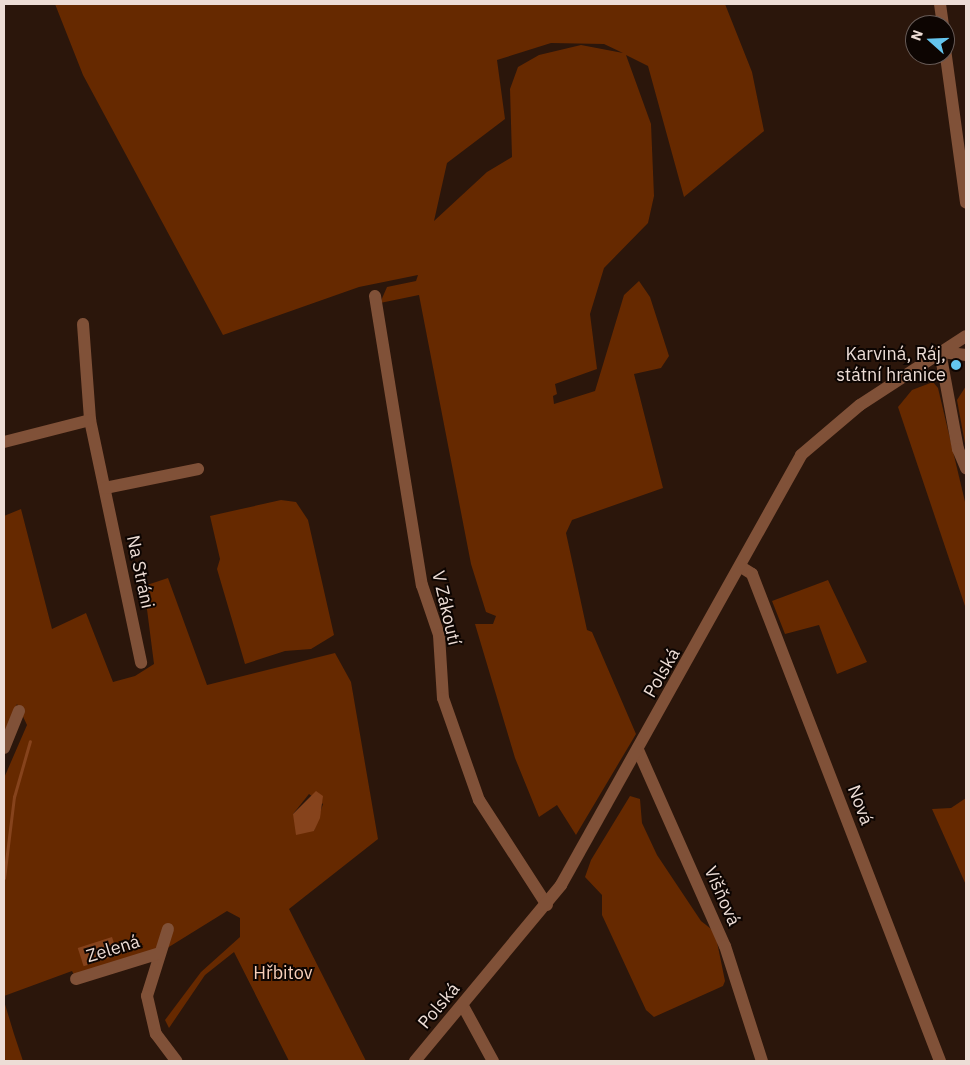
<!DOCTYPE html>
<html>
<head>
<meta charset="utf-8">
<style>
  body { margin:0 }
  #map { position:relative; width:970px; height:1065px; overflow:hidden; background:#2b160b; font-family:"IBM Plex Sans",sans-serif }
  div>[style] { position:absolute }
  [style*='--x'] { left:calc(var(--x)*1px); top:calc(var(--y)*1px); width:calc(var(--w)*1px); rotate:calc(var(--a)*1deg) }
  .green>* { inset:0; background:#662900 }
  .water>* { inset:0; background:#86431c; transform-origin:0 0 }
  .stream>* { height:3px; margin:-1.5px; padding:0 1.5px; transform-origin:1.5px; border-radius:1.5px; background:#86431c }
  .minor>* { height:12px; margin:-6px; padding:0 6px; transform-origin:6px; border-radius:6px; background:#805138 }
  .dots>* { width:14px; height:14px; translate:-50% -50%; box-sizing:border-box; border:2px solid #0d0502; border-radius:50% }
  span { translate:-50% -50%; white-space:nowrap; text-align:center; line-height:1.15; -webkit-text-stroke:4px #0d0502; paint-order:stroke }
  .poi-label { font-size:18px; color:#edddd6 }
  .right { translate:-100% -50%; text-align:right }
  .street-label { font-size:18px; color:#edddd6 }
  .park-label { font-size:18px; color:#f7cfba }
  .frame { position:absolute; inset:0; border:5px solid #edddd6; pointer-events:none }
  .north { position:absolute; left:905px; top:15px; width:50px; height:50px; box-sizing:border-box; background:#0d0502; border:1px solid #675b57; border-radius:50%; rotate:290deg; font-size:14px; font-weight:700; line-height:20px; text-align:center; color:#edddd6 }
  .north::after { content:''; display:block; margin:auto; width:18px; height:22px; background:#64c5ee; clip-path:polygon(50% 0,100% 100%,50% 72%,0 100%) }
</style>
</head>
<body>
<div id="map">
  <div class="green">
    <div style="clip-path:polygon(evenodd,55px 4px,725px 4px,752px 72px,764px 131px,684px 197px,648px 66px,626px 55px,651px 124px,654px 196px,648px 223px,604px 268px,590px 314px,597px 369px,555px 384px,557px 394px,553px 396px,554px 404px,595px 391px,624px 295px,639px 281px,650px 297px,669px 356px,661px 368px,634px 374px,663px 488px,572px 520px,566px 533px,587px 630px,592px 632px,636px 734px,576px 835px,557px 805px,539px 817px,515px 758px,475px 624px,493px 624px,496px 616px,486px 612px,471px 564px,419px 295px,380px 303px,387px 287px,416px 281px,418px 275px,359px 287px,223px 335px,83px 75px,55px 4px,551px 43px,604px 44px,623px 53px,581px 45px,539px 55px,518px 67px,510px 89px,512px 157px,487px 172px,434px 221px,447px 163px,505px 119px,497px 60px,551px 43px)"></div>
    <div style="clip-path:polygon(933px 382px,938px 388px,966px 506px,966px 609px,898px 407px,912px 390px)"></div>
    <div style="clip-path:polygon(966px 386px,966px 449px,957px 400px)"></div>
    <div style="clip-path:polygon(281px 500px,296px 502px,308px 520px,334px 635px,311px 649px,285px 651px,245px 664px,217px 569px,220px 559px,210px 516px)"></div>
    <div style="clip-path:polygon(evenodd,21px 509px,52px 629px,86px 613px,113px 682px,135px 676px,154px 664px,144px 586px,168px 578px,207px 685px,335px 653px,351px 682px,378px 839px,289px 909px,366px 1061px,289px 1061px,234px 952px,205px 975px,169px 1028px,165px 1020px,201px 972px,240px 937px,240px 918px,227px 911px,164px 950px,74px 975px,72px 971px,4px 996px,4px 778px,27px 725px,17px 704px,4px 733px,4px 516px,21px 509px,309px 794px,323px 804px,314px 831px,293px 814px,309px 794px)"></div>
    <div style="clip-path:polygon(828px 580px,867px 662px,837px 674px,819px 625px,785px 634px,772px 601px)"></div>
    <div style="clip-path:polygon(630px 796px,640px 799px,642px 823px,657px 855px,701px 921px,715px 932px,725px 981px,723px 986px,654px 1017px,646px 1010px,602px 915px,602px 895px,585px 877px,591px 860px)"></div>
    <div style="clip-path:polygon(966px 798px,966px 885px,932px 809px,951px 808px)"></div>
    <div style="clip-path:polygon(4px 1001px,14px 1034px,23px 1061px,4px 1061px)"></div>
  </div>
  <div class="water">
    <div style="clip-path:polygon(316px 791px,323px 796px,320px 818px,314px 831px,296px 835px,293px 814px)"></div>
    <div style="left:112px;top:937px;width:19px;height:36px;rotate:72deg"></div>
  </div>
  <div class="stream">
    <div style="--x:4;--y:878;--w:82;--a:-83"></div>
    <div style="--x:14;--y:797;--w:58;--a:-74.1"></div>
  </div>
  <div class="minor">
    <div style="--x:940;--y:4;--w:21;--a:82"></div>
    <div style="--x:945;--y:49;--w:155;--a:82.2"></div>
    <div style="--x:375;--y:296;--w:293;--a:80.8"></div>
    <div style="--x:422;--y:585;--w:53;--a:71.2"></div>
    <div style="--x:439;--y:635;--w:63;--a:86.4"></div>
    <div style="--x:443;--y:698;--w:108;--a:70.6"></div>
    <div style="--x:479;--y:800;--w:125;--a:57.1"></div>
    <div style="--x:83;--y:324;--w:96;--a:85.8"></div>
    <div style="--x:90;--y:420;--w:248;--a:78.1"></div>
    <div style="--x:966;--y:355;--w:26;--a:-173"></div>
    <div style="--x:940;--y:352;--w:99;--a:79.5"></div>
    <div style="--x:958;--y:449;--w:21;--a:67"></div>
    <div style="--x:4;--y:442;--w:89;--a:-14.3"></div>
    <div style="--x:105;--y:488;--w:95;--a:-11.5"></div>
    <div style="--x:741;--y:567;--w:13;--a:32"></div>
    <div style="--x:752;--y:574;--w:522;--a:68.89"></div>
    <div style="--x:4;--y:748;--w:40;--a:-68"></div>
    <div style="--x:638;--y:750;--w:214;--a:66.1"></div>
    <div style="--x:725;--y:946;--w:121;--a:72.2"></div>
    <div style="--x:168;--y:929;--w:70;--a:107.4"></div>
    <div style="--x:147;--y:996;--w:39;--a:77"></div>
    <div style="--x:156;--y:1034;--w:34;--a:53"></div>
    <div style="--x:76;--y:979;--w:88;--a:-17.2"></div>
    <div style="--x:463;--y:1006;--w:63;--a:61.4"></div>
    <div style="--x:415;--y:1061;--w:229;--a:-50.3"></div>
    <div style="--x:561;--y:885;--w:492;--a:-60.8"></div>
    <div style="--x:801;--y:455;--w:77;--a:-40.3"></div>
    <div style="--x:860;--y:405;--w:126;--a:-33.1"></div>
  </div>
  <div class="dots">
    <div style="left:956px;top:365px;background:#64c5ee"></div>
  </div>
  <div class="poi-label">
    <span class="right" style="left:946px;top:365px">Karviná, Ráj,<br>státní hranice</span>
  </div>
  <div class="street-label">
    <span style="left:140px;top:572px;rotate:78deg">Na Stráni</span>
    <span style="left:446px;top:608px;rotate:77deg">V Zákoutí</span>
    <span style="left:662px;top:673px;rotate:-60deg">Polská</span>
    <span style="left:860px;top:805px;rotate:69deg">Nová</span>
    <span style="left:722px;top:896px;rotate:66deg">Višňová</span>
    <span style="left:113px;top:949px;rotate:-17deg">Zelená</span>
    <span style="left:439px;top:1006px;rotate:-50deg">Polská</span>
  </div>
  <div class="park-label">
    <span style="left:283px;top:973px">Hřbitov</span>
  </div>
  <div class="frame"></div>
  <div class="north">N</div>
</div>
</body>
</html>
